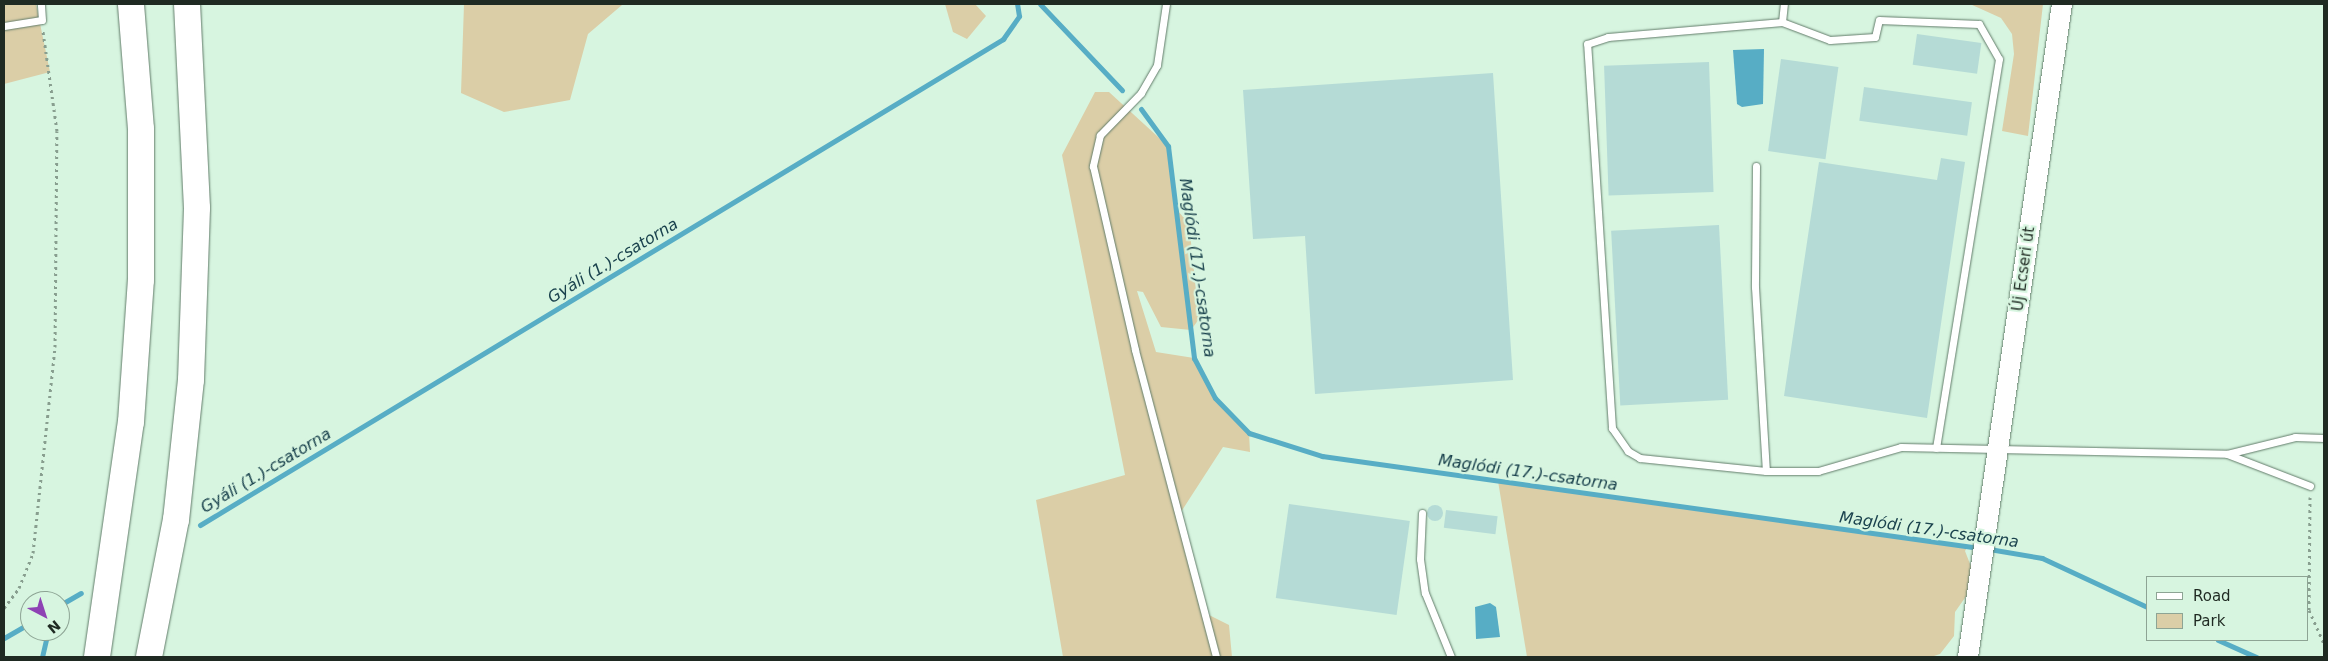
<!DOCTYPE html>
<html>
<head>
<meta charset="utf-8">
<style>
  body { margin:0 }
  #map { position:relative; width:2328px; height:661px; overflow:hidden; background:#d7f5e0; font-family:"DejaVu Sans",sans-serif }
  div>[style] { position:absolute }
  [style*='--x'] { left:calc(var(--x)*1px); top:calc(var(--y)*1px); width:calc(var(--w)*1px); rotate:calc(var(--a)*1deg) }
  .green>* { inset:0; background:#dbcea7 }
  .water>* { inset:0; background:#57adc5 }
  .stream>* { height:5px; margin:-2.5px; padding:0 2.5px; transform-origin:2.5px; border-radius:2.5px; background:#57adc5 }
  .building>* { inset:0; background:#b5dbd6; transform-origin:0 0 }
  .round { border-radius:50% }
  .path>* { height:3px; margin-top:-1.5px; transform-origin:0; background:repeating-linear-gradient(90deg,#889e8f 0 2.5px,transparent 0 6.5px) }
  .roads { filter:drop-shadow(0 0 1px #627c6a) drop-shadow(0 0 1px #627c6a) }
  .lane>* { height:7px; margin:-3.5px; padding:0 3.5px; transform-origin:3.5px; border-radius:3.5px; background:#fff }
  .secondary>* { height:20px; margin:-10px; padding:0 10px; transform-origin:10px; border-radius:10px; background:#fff }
  .highway>* { height:26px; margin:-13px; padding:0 13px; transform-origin:13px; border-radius:13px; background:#fff }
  span { translate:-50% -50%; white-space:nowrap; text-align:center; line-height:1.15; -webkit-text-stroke:4.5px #d7f5e0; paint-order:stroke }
  .street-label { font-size:15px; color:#1f2a22 }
  .water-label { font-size:16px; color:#1a424d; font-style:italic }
  .frame { position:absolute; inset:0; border:5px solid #1f2a22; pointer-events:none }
  .legend { position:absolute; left:2146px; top:576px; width:162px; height:65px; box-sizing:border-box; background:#d7f5e0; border:1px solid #8da494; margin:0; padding:6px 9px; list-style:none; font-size:15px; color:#1f2a22 }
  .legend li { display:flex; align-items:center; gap:10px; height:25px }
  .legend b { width:25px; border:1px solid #8da494 }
  .north { position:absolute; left:20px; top:591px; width:50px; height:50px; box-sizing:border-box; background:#d7f5e0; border:1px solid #8da494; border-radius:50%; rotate:140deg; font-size:14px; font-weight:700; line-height:20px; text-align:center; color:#1f2a22 }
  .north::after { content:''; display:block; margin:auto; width:18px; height:22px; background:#8e42b4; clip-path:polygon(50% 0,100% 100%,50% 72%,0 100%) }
</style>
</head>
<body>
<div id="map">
  <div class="green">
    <div style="clip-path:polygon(4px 4px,36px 4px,50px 72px,4px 84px)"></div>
    <div style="clip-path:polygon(464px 4px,621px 4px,622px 5px,588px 34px,570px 100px,504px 112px,461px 93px)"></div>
    <div style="clip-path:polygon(945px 4px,975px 4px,986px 16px,967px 39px,953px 32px)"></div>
    <div style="clip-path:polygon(1970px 4px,2043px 4px,2028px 136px,2002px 131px,2014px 54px,2012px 34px,2001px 18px)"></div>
    <div style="clip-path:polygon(1095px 92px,1109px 92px,1168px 146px,1175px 208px,1189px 223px,1199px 319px,1191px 330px,1161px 327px,1143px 292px,1137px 291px,1156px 352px,1194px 358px,1215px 398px,1249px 433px,1250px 452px,1223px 447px,1179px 515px,1205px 613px,1229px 625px,1232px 657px,1063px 657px,1036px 500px,1125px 475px,1062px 155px)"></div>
    <div style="clip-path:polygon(1498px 481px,1968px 546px,1965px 551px,1972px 569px,1967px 595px,1955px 612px,1954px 636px,1940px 654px,1931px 657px,1527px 657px)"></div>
  </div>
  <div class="water">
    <div style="clip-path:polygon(1764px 49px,1763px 104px,1742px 107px,1737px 104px,1733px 50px)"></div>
    <div style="clip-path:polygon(1490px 603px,1496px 607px,1500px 637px,1476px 639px,1475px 607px)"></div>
  </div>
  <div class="stream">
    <div style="--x:1040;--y:4;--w:119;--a:46.4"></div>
    <div style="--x:1141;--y:109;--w:46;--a:53.9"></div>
    <div style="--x:1168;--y:146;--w:214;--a:83"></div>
    <div style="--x:1194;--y:358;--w:45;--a:62.3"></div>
    <div style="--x:1215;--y:398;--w:49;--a:45.8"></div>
    <div style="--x:1249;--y:433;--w:77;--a:17.5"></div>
    <div style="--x:1322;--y:456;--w:664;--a:7.96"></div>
    <div style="--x:200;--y:525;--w:939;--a:-31.18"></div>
    <div style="--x:1003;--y:39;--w:28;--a:-55"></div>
    <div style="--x:1019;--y:16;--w:12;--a:-99"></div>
    <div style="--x:1989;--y:549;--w:54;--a:9.6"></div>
    <div style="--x:2042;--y:558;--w:116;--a:25"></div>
    <div style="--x:60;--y:605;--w:24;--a:-30"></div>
    <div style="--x:4;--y:638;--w:30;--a:-30"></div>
    <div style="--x:2218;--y:640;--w:42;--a:24.1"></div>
    <div style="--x:42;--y:657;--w:27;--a:-77"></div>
  </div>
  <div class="building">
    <div style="left:1917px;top:34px;width:65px;height:31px;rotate:8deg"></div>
    <div style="left:1781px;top:59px;width:58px;height:93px;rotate:8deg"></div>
    <div style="left:1709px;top:62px;width:130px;height:105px;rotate:88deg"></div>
    <div style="clip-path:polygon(1493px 73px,1513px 380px,1315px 394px,1305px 236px,1253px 239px,1243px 90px)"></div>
    <div style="left:1864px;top:87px;width:109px;height:34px;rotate:8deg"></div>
    <div style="clip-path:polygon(1941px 158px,1965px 162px,1927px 418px,1784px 396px,1819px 162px,1937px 180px)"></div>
    <div style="left:1719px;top:225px;width:175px;height:108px;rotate:87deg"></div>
    <div style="left:1289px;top:504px;width:122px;height:95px;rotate:8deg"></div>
    <div class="round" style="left:1427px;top:505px;width:16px;height:16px"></div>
    <div style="left:1446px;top:510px;width:52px;height:18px;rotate:7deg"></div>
  </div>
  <div class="path">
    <div style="--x:2310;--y:497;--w:113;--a:90.5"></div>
    <div style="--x:2309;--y:610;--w:36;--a:66"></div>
    <div style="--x:4;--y:608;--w:25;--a:-53"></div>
    <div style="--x:19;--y:588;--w:38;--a:-68"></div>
    <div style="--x:33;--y:553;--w:207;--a:-83.9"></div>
    <div style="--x:55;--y:347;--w:216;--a:-89.5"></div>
    <div style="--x:57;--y:131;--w:101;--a:-98"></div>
  </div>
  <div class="roads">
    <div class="lane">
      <div style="--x:1166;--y:4;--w:62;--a:98.4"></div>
      <div style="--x:1157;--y:65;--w:32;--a:120"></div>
      <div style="--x:1141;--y:93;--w:59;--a:134.3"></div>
      <div style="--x:1100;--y:135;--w:32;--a:103"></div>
      <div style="--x:1093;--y:166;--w:189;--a:77.1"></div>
      <div style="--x:1135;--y:350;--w:318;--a:75.2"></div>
      <div style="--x:1782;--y:22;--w:51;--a:20.6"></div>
      <div style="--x:1830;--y:40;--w:45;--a:-3.8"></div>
      <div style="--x:1875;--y:37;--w:17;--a:-77"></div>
      <div style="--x:1879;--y:20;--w:100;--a:2.3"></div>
      <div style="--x:1979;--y:24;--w:40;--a:60.3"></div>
      <div style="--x:1999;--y:59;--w:394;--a:99.2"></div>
      <div style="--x:4;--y:26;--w:38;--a:-9"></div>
      <div style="--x:42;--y:20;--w:16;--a:-94"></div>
      <div style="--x:1756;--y:166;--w:121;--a:90.5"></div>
      <div style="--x:1755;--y:287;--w:184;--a:86.6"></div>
      <div style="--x:1766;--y:471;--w:52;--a:0"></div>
      <div style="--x:1818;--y:471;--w:86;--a:-16.1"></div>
      <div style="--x:1901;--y:447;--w:326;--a:1.2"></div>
      <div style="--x:2227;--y:454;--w:70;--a:-14"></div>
      <div style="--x:2295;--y:437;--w:29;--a:2"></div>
      <div style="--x:2227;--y:454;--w:89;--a:21.1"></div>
      <div style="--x:1766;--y:471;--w:127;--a:-174.1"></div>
      <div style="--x:1640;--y:458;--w:14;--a:-150"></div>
      <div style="--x:1628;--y:451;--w:28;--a:-125"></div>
      <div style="--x:1612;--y:428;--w:385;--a:-93.7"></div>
      <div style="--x:1587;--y:44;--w:22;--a:-18"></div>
      <div style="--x:1608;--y:37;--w:175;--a:-4.9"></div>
      <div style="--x:1782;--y:22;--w:18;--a:-84"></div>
      <div style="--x:1422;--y:513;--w:46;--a:92.5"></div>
      <div style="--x:1420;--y:559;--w:34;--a:82"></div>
      <div style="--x:1425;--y:593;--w:69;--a:67.9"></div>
    </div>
    <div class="secondary">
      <div style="--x:1968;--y:657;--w:660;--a:-81.81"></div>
    </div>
    <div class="highway">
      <div style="--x:97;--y:657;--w:237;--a:-81.8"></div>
      <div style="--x:131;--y:422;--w:142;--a:-86"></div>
      <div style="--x:141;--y:280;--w:151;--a:-90"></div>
      <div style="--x:141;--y:129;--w:125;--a:-94.6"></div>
      <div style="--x:149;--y:657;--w:140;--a:-78.9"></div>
      <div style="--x:176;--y:520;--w:141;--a:-83.9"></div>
      <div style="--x:191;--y:380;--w:172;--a:-88"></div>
      <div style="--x:197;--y:208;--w:204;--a:-92.8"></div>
    </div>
  </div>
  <div class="street-label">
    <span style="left:2024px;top:269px;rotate:-82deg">Új Ecseri út</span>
  </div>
  <div class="water-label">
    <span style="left:613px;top:261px;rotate:-31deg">Gyáli (1.)-csatorna</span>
    <span style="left:1197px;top:268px;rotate:82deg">Maglódi (17.)-csatorna</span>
    <span style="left:266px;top:471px;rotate:-31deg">Gyáli (1.)-csatorna</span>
    <span style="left:1528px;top:473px;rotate:8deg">Maglódi (17.)-csatorna</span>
    <span style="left:1929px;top:530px;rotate:8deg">Maglódi (17.)-csatorna</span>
  </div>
  <div class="frame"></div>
  <ul class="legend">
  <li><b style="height:6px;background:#fff"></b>Road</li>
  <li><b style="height:14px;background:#dbcea7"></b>Park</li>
  </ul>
  <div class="north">N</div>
</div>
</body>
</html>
